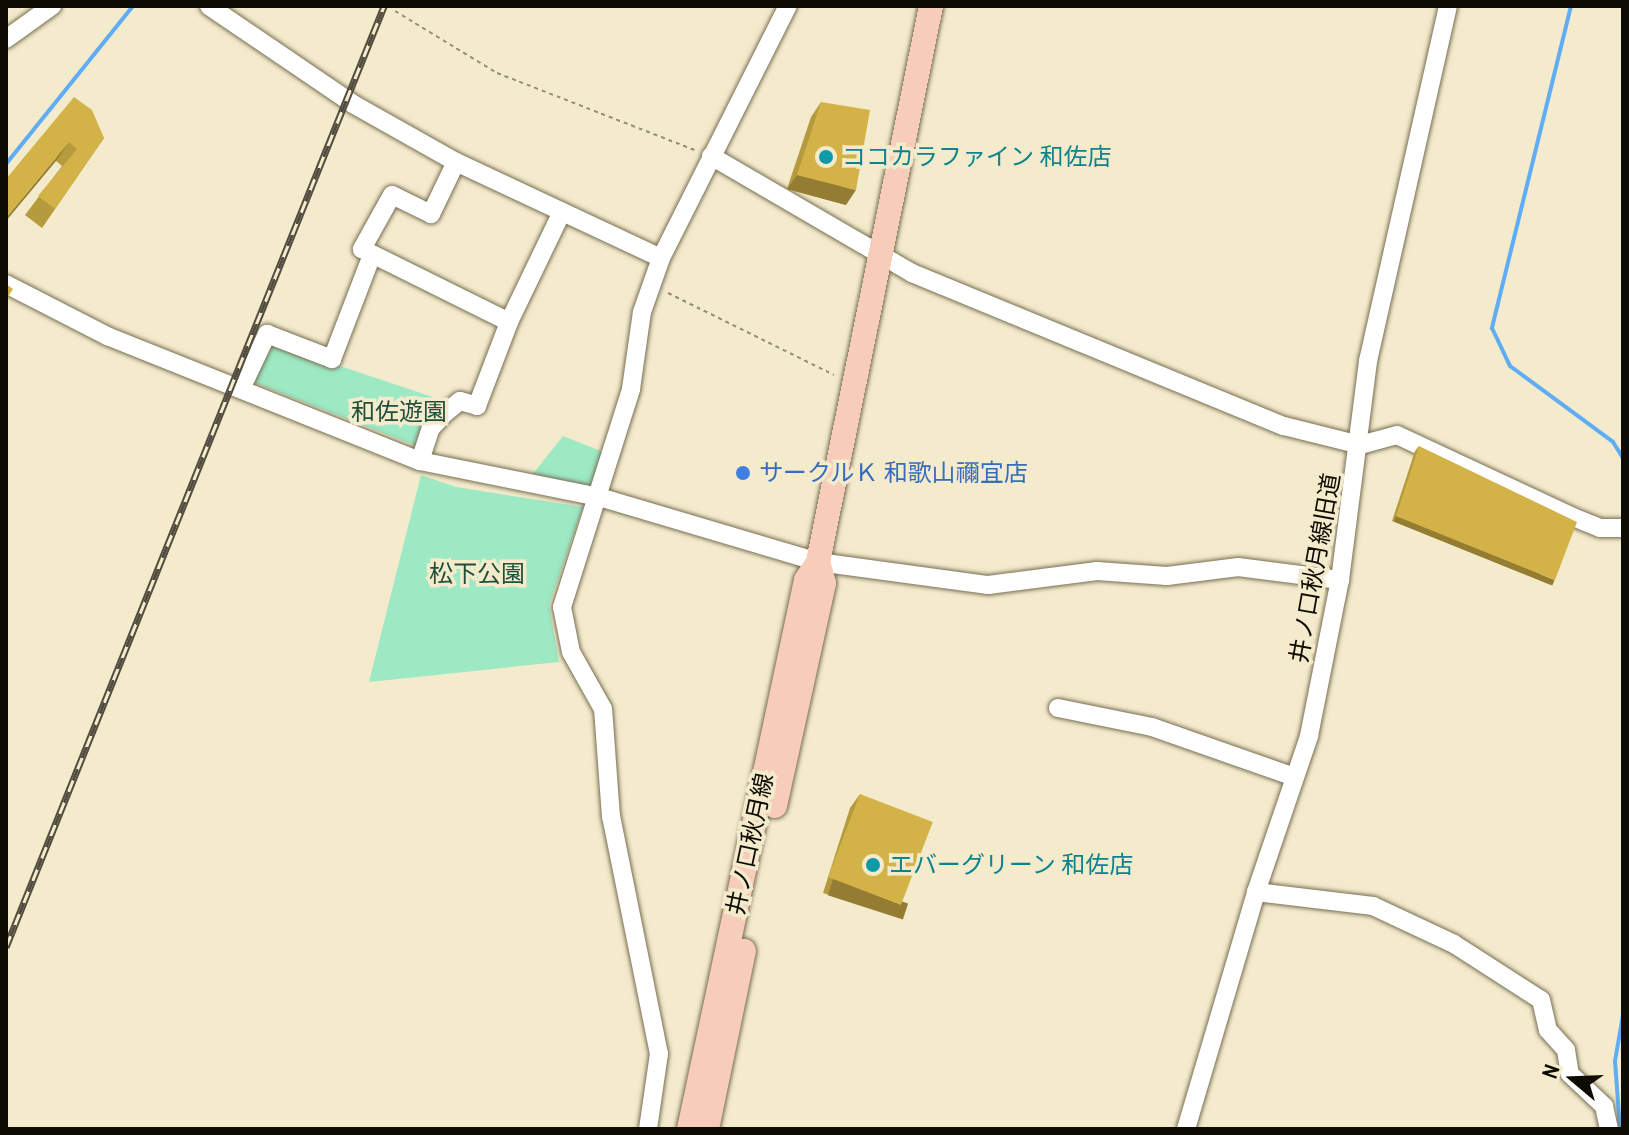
<!DOCTYPE html>
<html>
<head>
<meta charset="utf-8">
<style>
  body { margin:0 }
  #map { position:relative; width:1629px; height:1135px; overflow:hidden; background:#f4ebcc; font-family:"Archivo Narrow","Noto Sans JP",sans-serif }
  div>[style] { position:absolute }
  [style*='--x'] { left:calc(var(--x)*1px); top:calc(var(--y)*1px); width:calc(var(--w)*1px); rotate:calc(var(--a)*1deg) }
  .green>* { inset:0; background:#9de9c4 }
  .stream>* { height:4px; margin:-2px; padding:0 2px; transform-origin:2px; border-radius:2px; background:#60adf5 }
  .path>* { height:2px; margin-top:-1px; transform-origin:0; background:repeating-linear-gradient(90deg,#948d78 0 4px,transparent 0 8px) }
  .roads { filter:drop-shadow(0 0 2px #776e53) drop-shadow(0 0 2px #776e53) }
  .minor>* { height:18px; margin:-9px; padding:0 9px; transform-origin:9px; border-radius:9px; background:#fff }
  .major>* { height:24px; margin:-12px; padding:0 12px; transform-origin:12px; border-radius:12px; background:#f7cdb9 }
  .rail>* { height:7px; margin-top:-3.5px; transform-origin:0; background:repeating-linear-gradient(90deg,#f4ebcc 0 12px,#514c3e 0 24px); box-sizing:border-box; border-block:2px solid #514c3e }
  .wall>* { inset:0; background:#b59a3e }
  .shaded-wall>* { inset:0; background:#947d32; transform-origin:0 0 }
  .building>* { inset:0; background:#d3b348; transform-origin:0 0 }
  .dots>* { width:22px; height:22px; translate:-50% -50%; box-sizing:border-box; border:4px solid #f4ebcc; border-radius:50% }
  span { translate:-50% -50%; white-space:nowrap; text-align:center; line-height:1.15; -webkit-text-stroke:7px #f4ebcc; paint-order:stroke }
  .culture-label { font-size:24px; color:#0d838f }
  .left { translate:0 -50%; text-align:left }
  .park-label { font-size:24px; color:#1f4f3a }
  .shop-label { font-size:24px; color:#366cbe }
  .street-label { font-size:24px; color:#0e0b03 }
  .frame { position:absolute; inset:0; border:8px solid #0e0b03; pointer-events:none }
  .north { position:absolute; left:1533px; top:1039px; width:80px; height:80px; -webkit-text-stroke:6px #f4ebcc; paint-order:stroke; rotate:289deg; font-size:22px; font-weight:700; line-height:32px; text-align:center; color:#0e0b03 }
  .north::after { content:''; display:block; margin:auto; width:28px; height:36px; background:#0e0b03; clip-path:polygon(50% 0,100% 100%,50% 72%,0 100%) }
</style>
</head>
<body>
<div id="map">
  <div class="green">
    <div style="clip-path:polygon(268px 342px,433px 397px,419px 447px,250px 381px)"></div>
    <div style="clip-path:polygon(563px 436px,611px 455px,594px 490px,532px 475px)"></div>
    <div style="clip-path:polygon(421px 475px,456px 487px,583px 507px,549px 605px,559px 662px,369px 682px)"></div>
  </div>
  <div class="stream">
    <div style="--x:1571;--y:6;--w:332;--a:103.8"></div>
    <div style="--x:1492;--y:328;--w:42;--a:64.7"></div>
    <div style="--x:1510;--y:366;--w:128;--a:36.4"></div>
    <div style="--x:1613;--y:442;--w:19;--a:58"></div>
    <div style="--x:6;--y:164;--w:203;--a:-51.2"></div>
    <div style="--x:1620;--y:1129;--w:68;--a:-94.2"></div>
    <div style="--x:1615;--y:1061;--w:47;--a:-80.1"></div>
  </div>
  <div class="path">
    <div style="--x:395;--y:11;--w:119;--a:31.3"></div>
    <div style="--x:497;--y:73;--w:212;--a:21.3"></div>
    <div style="--x:668;--y:293;--w:185;--a:26.3"></div>
  </div>
  <div class="roads">
    <div class="minor">
      <div style="--x:209;--y:6;--w:174;--a:34.2"></div>
      <div style="--x:353;--y:104;--w:118;--a:29.4"></div>
      <div style="--x:456;--y:162;--w:226;--a:25.1"></div>
      <div style="--x:6;--y:39;--w:57;--a:-35.7"></div>
      <div style="--x:711;--y:156;--w:233;--a:30.2"></div>
      <div style="--x:912;--y:273;--w:402;--a:22.4"></div>
      <div style="--x:1284;--y:426;--w:78;--a:14"></div>
      <div style="--x:1360;--y:445;--w:38;--a:-15"></div>
      <div style="--x:1397;--y:435;--w:194;--a:25"></div>
      <div style="--x:1573;--y:517;--w:29;--a:22"></div>
      <div style="--x:1600;--y:528;--w:23;--a:0"></div>
      <div style="--x:456;--y:162;--w:58;--a:115.7"></div>
      <div style="--x:431;--y:214;--w:43;--a:-154"></div>
      <div style="--x:392;--y:195;--w:62;--a:119.1"></div>
      <div style="--x:362;--y:249;--w:164;--a:26.4"></div>
      <div style="--x:6;--y:284;--w:114;--a:27.2"></div>
      <div style="--x:107;--y:336;--w:337;--a:21.8"></div>
      <div style="--x:420;--y:461;--w:183;--a:11.4"></div>
      <div style="--x:599;--y:497;--w:228;--a:16.5"></div>
      <div style="--x:818;--y:562;--w:172;--a:7.7"></div>
      <div style="--x:988;--y:585;--w:110;--a:-7.3"></div>
      <div style="--x:1097;--y:571;--w:70;--a:4.1"></div>
      <div style="--x:1167;--y:576;--w:72;--a:-7.2"></div>
      <div style="--x:1238;--y:567;--w:103;--a:7.3"></div>
      <div style="--x:242;--y:387;--w:59;--a:-64.7"></div>
      <div style="--x:267;--y:334;--w:70;--a:21"></div>
      <div style="--x:332;--y:359;--w:111;--a:-69"></div>
      <div style="--x:420;--y:461;--w:35;--a:-72"></div>
      <div style="--x:431;--y:428;--w:21;--a:-47"></div>
      <div style="--x:445;--y:413;--w:19;--a:-39"></div>
      <div style="--x:460;--y:401;--w:18;--a:16"></div>
      <div style="--x:477;--y:406;--w:90;--a:-69.1"></div>
      <div style="--x:509;--y:322;--w:122;--a:-64.3"></div>
      <div style="--x:1058;--y:708;--w:96;--a:11.4"></div>
      <div style="--x:1152;--y:727;--w:151;--a:19.3"></div>
      <div style="--x:1256;--y:892;--w:118;--a:6.8"></div>
      <div style="--x:1373;--y:906;--w:89;--a:25.1"></div>
      <div style="--x:1454;--y:944;--w:103;--a:32.8"></div>
      <div style="--x:1541;--y:1000;--w:31;--a:77"></div>
      <div style="--x:1548;--y:1030;--w:27;--a:48"></div>
      <div style="--x:1566;--y:1050;--w:24;--a:81"></div>
      <div style="--x:1570;--y:1074;--w:47;--a:43.3"></div>
      <div style="--x:1604;--y:1106;--w:24;--a:78"></div>
      <div style="--x:648;--y:1129;--w:76;--a:-81.7"></div>
      <div style="--x:659;--y:1054;--w:242;--a:-101.4"></div>
      <div style="--x:611;--y:817;--w:108;--a:-94.2"></div>
      <div style="--x:603;--y:709;--w:65;--a:-119.3"></div>
      <div style="--x:571;--y:652;--w:46;--a:-101.3"></div>
      <div style="--x:562;--y:607;--w:229;--a:-72.4"></div>
      <div style="--x:631;--y:389;--w:78;--a:-81.9"></div>
      <div style="--x:642;--y:312;--w:57;--a:-70.6"></div>
      <div style="--x:661;--y:258;--w:282;--a:-63.3"></div>
      <div style="--x:1186;--y:1129;--w:247;--a:-73.5"></div>
      <div style="--x:1256;--y:892;--w:165;--a:-71.2"></div>
      <div style="--x:1309;--y:736;--w:159;--a:-78.8"></div>
      <div style="--x:1340;--y:580;--w:221;--a:-82.7"></div>
      <div style="--x:1368;--y:361;--w:364;--a:-77.3"></div>
    </div>
    <div class="major">
      <div style="--x:775;--y:806;--w:228;--a:-77.6"></div>
      <div style="--x:824;--y:583;--w:22;--a:-106"></div>
      <div style="--x:689;--y:1129;--w:561;--a:-77.97"></div>
      <div style="--x:806;--y:580;--w:22;--a:-56"></div>
      <div style="--x:818;--y:562;--w:567;--a:-78.51"></div>
      <div style="--x:707;--y:1129;--w:182;--a:-78.3"></div>
    </div>
  </div>
  <div class="rail">
    <div style="--x:6;--y:947;--w:1014;--a:-68.11"></div>
  </div>
  <div class="wall">
    <div style="clip-path:polygon(74px 97px,104px 138px,42px 228px,25px 215px,62px 166px,56px 161px)"></div>
    <div style="clip-path:polygon(821px 102px,846px 205px,787px 189px,811px 117px)"></div>
    <div style="clip-path:polygon(1419px 446px,1551px 585px,1392px 521px,1415px 451px)"></div>
    <div style="clip-path:polygon(860px 794px,898px 917px,823px 893px,850px 808px)"></div>
  </div>
  <div class="shaded-wall">
    <div style="clip-path:polygon(69px 142px,56px 161px,6px 221px,6px 218px)"></div>
    <div style="clip-path:polygon(797px 175px,856px 190px,846px 205px,787px 189px)"></div>
    <div style="left:1396px;top:516px;width:171px;height:6px;rotate:22deg"></div>
    <div style="left:833px;top:879px;width:79px;height:17px;rotate:18deg"></div>
  </div>
  <div class="building">
    <div style="clip-path:polygon(74px 97px,92px 110px,104px 138px,55px 209px,38px 196px,77px 149px,69px 142px,6px 218px,6px 179px)"></div>
    <div style="clip-path:polygon(821px 102px,870px 110px,856px 190px,797px 175px)"></div>
    <div style="clip-path:polygon(6px 284px,13px 289px,6px 300px)"></div>
    <div style="clip-path:polygon(1419px 446px,1577px 522px,1555px 580px,1396px 516px)"></div>
    <div style="left:860px;top:794px;width:78px;height:89px;rotate:21deg"></div>
  </div>
  <div class="dots">
    <div style="left:826px;top:157px;background:#0f9aa8"></div>
    <div style="left:743px;top:473px;background:#3f7fe0"></div>
    <div style="left:873px;top:865px;background:#0f9aa8"></div>
  </div>
  <div class="culture-label">
    <span class="left" style="left:842px;top:157px">ココカラファイン 和佐店</span>
    <span class="left" style="left:889px;top:865px">エバーグリーン 和佐店</span>
  </div>
  <div class="park-label">
    <span style="left:399px;top:412px">和佐遊園</span>
    <span style="left:477px;top:574px">松下公園</span>
  </div>
  <div class="shop-label">
    <span class="left" style="left:759px;top:473px">サークルＫ 和歌山禰宜店</span>
  </div>
  <div class="street-label">
    <span style="left:1315px;top:568px;rotate:-80deg">井ノ口秋月線旧道</span>
    <span style="left:750px;top:844px;rotate:-78deg">井ノ口秋月線</span>
  </div>
  <div class="frame"></div>
  <div class="north">N</div>
</div>
</body>
</html>
